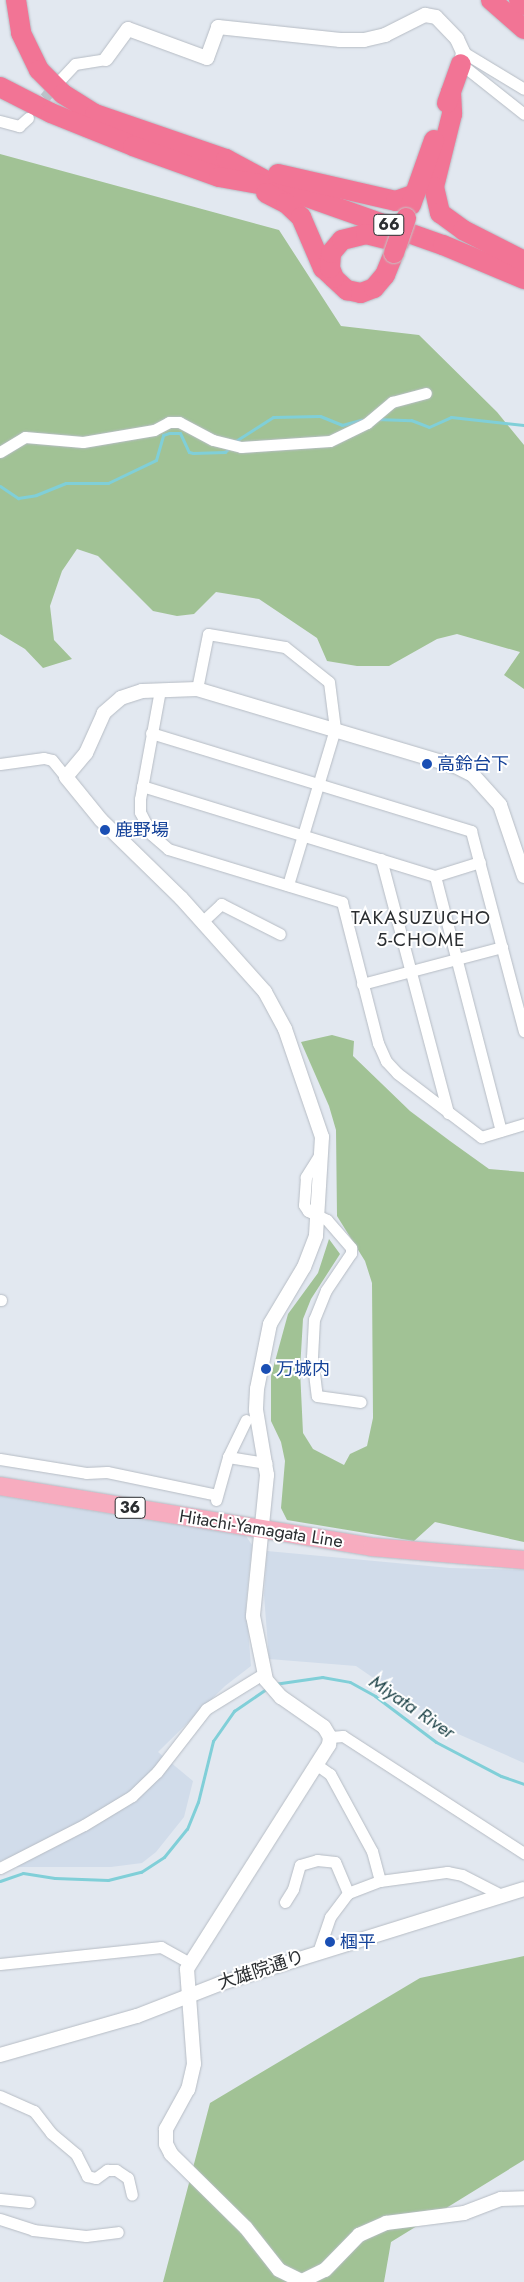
<!DOCTYPE html>
<html>
<head>
<meta charset="utf-8">
<style>
  body { margin:0 }
  #map { position:relative; width:524px; height:2282px; overflow:hidden; background:#e2e8f0; font-family:Jost,"Noto Sans JP",sans-serif }
  div>[style] { position:absolute }
  [style*='--x'] { left:calc(var(--x)*1px); top:calc(var(--y)*1px); width:calc(var(--w)*1px); rotate:calc(var(--a)*1deg) }
  .built>* { inset:0; background:#d1dcea }
  .green>* { inset:0; background:#a1c295 }
  .stream>* { height:3px; margin:-1.5px; padding:0 1.5px; transform-origin:1.5px; border-radius:1.5px; background:#80cfd8 }
  .minor-tunnel>* { height:11px; margin-top:-5.5px; transform-origin:0; background:repeating-linear-gradient(90deg,#bdc3ca 0 11px,transparent 0 16.5px) }
  .roads { filter:drop-shadow(0 0 1px #b6bcc4) drop-shadow(0 0 1px #b6bcc4) }
  .minor>* { height:11px; margin:-5.5px; padding:0 5.5px; transform-origin:5.5px; border-radius:5.5px; background:#fff }
  .tertiary>* { height:14px; margin:-7px; padding:0 7px; transform-origin:7px; border-radius:7px; background:#fff }
  .primary>* { height:18px; margin:-9px; padding:0 9px; transform-origin:9px; border-radius:9px; background:#f7acbf }
  .motorway>* { height:20px; margin:-10px; padding:0 10px; transform-origin:10px; border-radius:10px; background:#f27495 }
  .bridges { filter:drop-shadow(0 0 1px #c4c4c5) drop-shadow(0 0 1px #c4c4c5) }
  .motorway-bridge>* { height:20px; margin:-10px; padding:0 10px; transform-origin:10px; border-radius:10px; background:#f27495 }
  .dots>* { width:14px; height:14px; translate:-50% -50%; box-sizing:border-box; border:2px solid #fff; border-radius:50% }
  span { translate:-50% -50%; white-space:nowrap; text-align:center; line-height:1.15; -webkit-text-stroke:4px #fff; paint-order:stroke }
  .shield-label span { padding:1px 4px; background:#fff; border:1px solid; border-radius:4px; -webkit-text-stroke-width:0 }
  .shield-label { font-size:16px; color:#2b2e31; font-weight:700 }
  .transit-label { font-size:18px; color:#164399 }
  .left { translate:0 -50%; text-align:left }
  .street-label { font-size:18px; color:#2b2e31 }
  .neighbourhood-label { font-size:19px; color:#2b2e31; letter-spacing:1px }
  .water-label { font-size:19px; color:#1e4348; font-style:italic }
</style>
</head>
<body>
<div id="map">
  <div class="built">
    <div style="clip-path:polygon(0 1496px,246px 1536px,252px 1545px,246px 1604px,251px 1666px,225px 1686px,158px 1752px,193px 1781px,184px 1817px,156px 1852px,142px 1863px,111px 1867px,17px 1867px,10px 1857px,0 1861px)"></div>
    <div style="clip-path:polygon(267px 1551px,450px 1568px,524px 1570px,524px 1763px,449px 1730px,356px 1666px,269px 1659px,264px 1595px)"></div>
  </div>
  <div class="green">
    <div style="clip-path:polygon(0 154px,279px 230px,341px 326px,419px 335px,497px 412px,524px 445px,524px 689px,504px 675px,520px 652px,457px 634px,437px 639px,389px 666px,357px 666px,327px 661px,317px 638px,259px 599px,216px 592px,194px 614px,177px 616px,153px 611px,98px 556px,77px 549px,62px 571px,50px 606px,54px 640px,72px 659px,43px 668px,25px 649px,0 634px)"></div>
    <div style="clip-path:polygon(332px 1035px,354px 1041px,353px 1056px,410px 1111px,450px 1141px,489px 1169px,524px 1172px,524px 1542px,435px 1522px,414px 1541px,287px 1520px,281px 1508px,285px 1461px,281px 1442px,271px 1421px,271px 1376px,288px 1314px,318px 1273px,329px 1239px,340px 1254px,311px 1299px,303px 1319px,300px 1370px,303px 1433px,313px 1449px,344px 1465px,350px 1454px,367px 1446px,373px 1418px,372px 1283px,365px 1261px,337px 1216px,336px 1130px,329px 1106px,301px 1042px)"></div>
    <div style="clip-path:polygon(524px 1956px,524px 2160px,391px 2242px,384px 2282px,163px 2282px,210px 2103px,420px 1978px)"></div>
  </div>
  <div class="stream">
    <div style="--x:376;--y:419;--w:35;--a:2"></div>
    <div style="--x:411;--y:420;--w:19;--a:21"></div>
    <div style="--x:429;--y:427;--w:24;--a:-24"></div>
    <div style="--x:451;--y:417;--w:73;--a:6.3"></div>
    <div style="--x:234;--y:442;--w:46;--a:-32.7"></div>
    <div style="--x:273;--y:417;--w:47;--a:-1.2"></div>
    <div style="--x:320;--y:416;--w:24;--a:22"></div>
    <div style="--x:342;--y:425;--w:20;--a:-15"></div>
    <div style="--x:0;--y:486;--w:22;--a:34"></div>
    <div style="--x:18;--y:498;--w:18;--a:-9"></div>
    <div style="--x:36;--y:495;--w:32;--a:-22"></div>
    <div style="--x:66;--y:483;--w:42;--a:0"></div>
    <div style="--x:108;--y:483;--w:53;--a:-25.6"></div>
    <div style="--x:156;--y:460;--w:26;--a:-74"></div>
    <div style="--x:163;--y:435;--w:6;--a:-18"></div>
    <div style="--x:169;--y:433;--w:11;--a:0"></div>
    <div style="--x:180;--y:433;--w:21;--a:65"></div>
    <div style="--x:189;--y:452;--w:4;--a:14"></div>
    <div style="--x:193;--y:453;--w:32;--a:-2"></div>
    <div style="--x:225;--y:452;--w:7;--a:-45"></div>
    <div style="--x:274;--y:1684;--w:49;--a:-8.3"></div>
    <div style="--x:322;--y:1677;--w:28;--a:10"></div>
    <div style="--x:350;--y:1682;--w:29;--a:29"></div>
    <div style="--x:375;--y:1696;--w:76;--a:37"></div>
    <div style="--x:436;--y:1742;--w:73;--a:27.6"></div>
    <div style="--x:501;--y:1776;--w:24;--a:19"></div>
    <div style="--x:0;--y:1881;--w:24;--a:-19"></div>
    <div style="--x:23;--y:1873;--w:32;--a:9"></div>
    <div style="--x:55;--y:1878;--w:53;--a:2.2"></div>
    <div style="--x:108;--y:1880;--w:34;--a:-14"></div>
    <div style="--x:141;--y:1872;--w:27;--a:-33"></div>
    <div style="--x:164;--y:1857;--w:36;--a:-51"></div>
    <div style="--x:187;--y:1829;--w:29;--a:-68"></div>
    <div style="--x:198;--y:1802;--w:63;--a:-76.2"></div>
    <div style="--x:213;--y:1741;--w:37;--a:-55"></div>
    <div style="--x:234;--y:1711;--w:42;--a:-34.4"></div>
  </div>
  <div class="minor-tunnel">
    <div style="--x:34;--y:110;--w:37;--a:-49"></div>
  </div>
  <div class="roads">
    <div class="minor">
      <div style="--x:463;--y:52;--w:71;--a:31.2"></div>
      <div style="--x:461;--y:64;--w:80;--a:38.4"></div>
      <div style="--x:59;--y:81;--w:23;--a:-47"></div>
      <div style="--x:75;--y:64;--w:31;--a:-9"></div>
      <div style="--x:0;--y:121;--w:20;--a:15"></div>
      <div style="--x:19;--y:126;--w:12;--a:-42"></div>
      <div style="--x:0;--y:452;--w:29;--a:-31"></div>
      <div style="--x:25;--y:437;--w:58;--a:4.9"></div>
      <div style="--x:83;--y:442;--w:72;--a:-9.6"></div>
      <div style="--x:154;--y:430;--w:17;--a:-28"></div>
      <div style="--x:169;--y:422;--w:10;--a:0"></div>
      <div style="--x:179;--y:422;--w:38;--a:28"></div>
      <div style="--x:213;--y:440;--w:29;--a:14"></div>
      <div style="--x:241;--y:447;--w:89;--a:-3.9"></div>
      <div style="--x:330;--y:441;--w:41;--a:-25.9"></div>
      <div style="--x:367;--y:423;--w:33;--a:-40"></div>
      <div style="--x:392;--y:402;--w:35;--a:-15"></div>
      <div style="--x:197;--y:689;--w:56;--a:-78.7"></div>
      <div style="--x:208;--y:634;--w:78;--a:9.6"></div>
      <div style="--x:285;--y:647;--w:56;--a:38.5"></div>
      <div style="--x:329;--y:682;--w:47;--a:82.7"></div>
      <div style="--x:335;--y:729;--w:163;--a:106.8"></div>
      <div style="--x:160;--y:690;--w:111;--a:100.4"></div>
      <div style="--x:140;--y:799;--w:13;--a:90"></div>
      <div style="--x:140;--y:812;--w:25;--a:63"></div>
      <div style="--x:151;--y:834;--w:23;--a:41"></div>
      <div style="--x:168;--y:849;--w:182;--a:16.9"></div>
      <div style="--x:342;--y:902;--w:146;--a:75.7"></div>
      <div style="--x:378;--y:1043;--w:20;--a:66"></div>
      <div style="--x:386;--y:1061;--w:16;--a:47"></div>
      <div style="--x:397;--y:1073;--w:106;--a:37.3"></div>
      <div style="--x:481;--y:1137;--w:45;--a:-16.8"></div>
      <div style="--x:151;--y:733;--w:335;--a:17"></div>
      <div style="--x:471;--y:831;--w:207;--a:75.2"></div>
      <div style="--x:0;--y:764;--w:44;--a:-7.8"></div>
      <div style="--x:44;--y:758;--w:8;--a:14"></div>
      <div style="--x:52;--y:760;--w:22;--a:51"></div>
      <div style="--x:142;--y:786;--w:307;--a:17.1"></div>
      <div style="--x:435;--y:876;--w:47;--a:-17.3"></div>
      <div style="--x:381;--y:859;--w:263;--a:75.2"></div>
      <div style="--x:435;--y:876;--w:263;--a:75.5"></div>
      <div style="--x:203;--y:921;--w:25;--a:-43"></div>
      <div style="--x:221;--y:904;--w:66;--a:27"></div>
      <div style="--x:362;--y:984;--w:145;--a:-14.8"></div>
      <div style="--x:322;--y:1151;--w:31;--a:122"></div>
      <div style="--x:306;--y:1177;--w:28;--a:94"></div>
      <div style="--x:304;--y:1205;--w:7;--a:56"></div>
      <div style="--x:308;--y:1211;--w:21;--a:25"></div>
      <div style="--x:327;--y:1220;--w:37;--a:49"></div>
      <div style="--x:351;--y:1248;--w:5;--a:90"></div>
      <div style="--x:351;--y:1253;--w:45;--a:124"></div>
      <div style="--x:326;--y:1290;--w:31;--a:112"></div>
      <div style="--x:314;--y:1319;--w:38;--a:93"></div>
      <div style="--x:312;--y:1357;--w:39;--a:83"></div>
      <div style="--x:317;--y:1396;--w:44;--a:7.8"></div>
      <div style="--x:0;--y:1300;--w:1;--a:0"></div>
      <div style="--x:228;--y:1457;--w:39;--a:9"></div>
      <div style="--x:0;--y:1459;--w:87;--a:9.2"></div>
      <div style="--x:86;--y:1473;--w:21;--a:-3"></div>
      <div style="--x:107;--y:1472;--w:112;--a:11.8"></div>
      <div style="--x:216;--y:1500;--w:45;--a:-74.4"></div>
      <div style="--x:228;--y:1457;--w:41;--a:-64.1"></div>
      <div style="--x:330;--y:1737;--w:13;--a:-4"></div>
      <div style="--x:343;--y:1736;--w:216;--a:32.9"></div>
      <div style="--x:317;--y:1765;--w:16;--a:35"></div>
      <div style="--x:330;--y:1774;--w:88;--a:61.4"></div>
      <div style="--x:372;--y:1851;--w:31;--a:75"></div>
      <div style="--x:0;--y:1868;--w:94;--a:-27.1"></div>
      <div style="--x:84;--y:1825;--w:56;--a:-31.1"></div>
      <div style="--x:132;--y:1796;--w:35;--a:-44"></div>
      <div style="--x:157;--y:1772;--w:80;--a:-52.1"></div>
      <div style="--x:206;--y:1709;--w:67;--a:-31.6"></div>
      <div style="--x:285;--y:1902;--w:15;--a:-58"></div>
      <div style="--x:293;--y:1889;--w:25;--a:-74"></div>
      <div style="--x:300;--y:1865;--w:18;--a:-16"></div>
      <div style="--x:317;--y:1860;--w:18;--a:6"></div>
      <div style="--x:335;--y:1862;--w:34;--a:67"></div>
      <div style="--x:318;--y:1952;--w:37;--a:-71"></div>
      <div style="--x:330;--y:1917;--w:30;--a:-53"></div>
      <div style="--x:348;--y:1893;--w:34;--a:-21"></div>
      <div style="--x:380;--y:1881;--w:68;--a:-7.7"></div>
      <div style="--x:447;--y:1872;--w:15;--a:11"></div>
      <div style="--x:462;--y:1875;--w:46;--a:27.1"></div>
      <div style="--x:0;--y:1964;--w:162;--a:-6"></div>
      <div style="--x:161;--y:1947;--w:33;--a:29"></div>
      <div style="--x:0;--y:2096;--w:37;--a:24"></div>
      <div style="--x:34;--y:2111;--w:28;--a:52"></div>
      <div style="--x:51;--y:2133;--w:33;--a:40"></div>
      <div style="--x:76;--y:2154;--w:25;--a:63"></div>
      <div style="--x:87;--y:2176;--w:9;--a:13"></div>
      <div style="--x:96;--y:2178;--w:14;--a:-36"></div>
      <div style="--x:107;--y:2170;--w:9;--a:0"></div>
      <div style="--x:116;--y:2170;--w:14;--a:34"></div>
      <div style="--x:128;--y:2178;--w:17;--a:77"></div>
      <div style="--x:0;--y:2199;--w:29;--a:6"></div>
      <div style="--x:0;--y:2219;--w:35;--a:18"></div>
      <div style="--x:33;--y:2230;--w:53;--a:6.5"></div>
      <div style="--x:86;--y:2236;--w:32;--a:-7"></div>
    </div>
    <div class="tertiary">
      <div style="--x:106;--y:59;--w:37;--a:-54"></div>
      <div style="--x:128;--y:29;--w:84;--a:20.2"></div>
      <div style="--x:207;--y:58;--w:33;--a:-70"></div>
      <div style="--x:218;--y:27;--w:123;--a:6.1"></div>
      <div style="--x:340;--y:40;--w:24;--a:0"></div>
      <div style="--x:364;--y:40;--w:22;--a:-13"></div>
      <div style="--x:385;--y:35;--w:45;--a:-26.6"></div>
      <div style="--x:425;--y:15;--w:11;--a:10"></div>
      <div style="--x:436;--y:17;--w:30;--a:46"></div>
      <div style="--x:457;--y:39;--w:14;--a:65"></div>
      <div style="--x:463;--y:52;--w:12;--a:99"></div>
      <div style="--x:524;--y:876;--w:75;--a:-108.7"></div>
      <div style="--x:500;--y:805;--w:40;--a:-132"></div>
      <div style="--x:473;--y:775;--w:20;--a:-153"></div>
      <div style="--x:455;--y:766;--w:269;--a:-163.4"></div>
      <div style="--x:197;--y:689;--w:55;--a:177.9"></div>
      <div style="--x:142;--y:691;--w:22;--a:162"></div>
      <div style="--x:121;--y:698;--w:23;--a:139"></div>
      <div style="--x:104;--y:713;--w:44;--a:114.2"></div>
      <div style="--x:86;--y:753;--w:31;--a:130"></div>
      <div style="--x:66;--y:777;--w:55;--a:50.9"></div>
      <div style="--x:101;--y:820;--w:112;--a:44.3"></div>
      <div style="--x:181;--y:898;--w:126;--a:48.2"></div>
      <div style="--x:265;--y:992;--w:42;--a:61.6"></div>
      <div style="--x:285;--y:1029;--w:114;--a:71.1"></div>
      <div style="--x:322;--y:1137;--w:99;--a:93.5"></div>
      <div style="--x:316;--y:1236;--w:33;--a:111"></div>
      <div style="--x:304;--y:1267;--w:66;--a:120.8"></div>
      <div style="--x:270;--y:1324;--w:66;--a:101.3"></div>
      <div style="--x:257;--y:1389;--w:21;--a:93"></div>
      <div style="--x:256;--y:1410;--w:66;--a:80.4"></div>
      <div style="--x:267;--y:1475;--w:142;--a:95.7"></div>
      <div style="--x:253;--y:1616;--w:65;--a:78.5"></div>
      <div style="--x:266;--y:1680;--w:23;--a:49"></div>
      <div style="--x:281;--y:1697;--w:52;--a:34.9"></div>
      <div style="--x:324;--y:1727;--w:12;--a:59"></div>
      <div style="--x:330;--y:1737;--w:8;--a:97"></div>
      <div style="--x:329;--y:1745;--w:265;--a:122.4"></div>
      <div style="--x:187;--y:1969;--w:95;--a:85.8"></div>
      <div style="--x:194;--y:2064;--w:26;--a:103"></div>
      <div style="--x:188;--y:2089;--w:46;--a:118.8"></div>
      <div style="--x:166;--y:2129;--w:15;--a:90"></div>
      <div style="--x:166;--y:2144;--w:11;--a:63"></div>
      <div style="--x:171;--y:2154;--w:105;--a:44.6"></div>
      <div style="--x:246;--y:2228;--w:53;--a:51.8"></div>
      <div style="--x:279;--y:2270;--w:25;--a:26"></div>
      <div style="--x:302;--y:2281;--w:25;--a:-26"></div>
      <div style="--x:325;--y:2270;--w:49;--a:-45.8"></div>
      <div style="--x:359;--y:2235;--w:30;--a:-24"></div>
      <div style="--x:386;--y:2223;--w:79;--a:-7.3"></div>
      <div style="--x:464;--y:2213;--w:40;--a:-21"></div>
      <div style="--x:501;--y:2199;--w:23;--a:-2"></div>
      <div style="--x:0;--y:2055;--w:142;--a:-15.9"></div>
      <div style="--x:137;--y:2016;--w:91;--a:-21.2"></div>
      <div style="--x:222;--y:1983;--w:316;--a:-17.3"></div>
    </div>
    <div class="primary">
      <div style="--x:0;--y:1486;--w:377;--a:9.3"></div>
      <div style="--x:372;--y:1547;--w:153;--a:4.9"></div>
    </div>
    <div class="motorway">
      <div style="--x:16;--y:0;--w:33;--a:81"></div>
      <div style="--x:21;--y:33;--w:41;--a:64.1"></div>
      <div style="--x:39;--y:70;--w:34;--a:45"></div>
      <div style="--x:63;--y:94;--w:38;--a:32"></div>
      <div style="--x:95;--y:114;--w:139;--a:19"></div>
      <div style="--x:226;--y:159;--w:57;--a:28.4"></div>
      <div style="--x:276;--y:186;--w:177;--a:19.5"></div>
      <div style="--x:443;--y:245;--w:88;--a:22.8"></div>
      <div style="--x:491;--y:0;--w:44;--a:41.3"></div>
      <div style="--x:519;--y:0;--w:7;--a:45"></div>
      <div style="--x:0;--y:87;--w:57;--a:27"></div>
      <div style="--x:51;--y:113;--w:88;--a:21.9"></div>
      <div style="--x:133;--y:146;--w:91;--a:19.8"></div>
      <div style="--x:219;--y:177;--w:41;--a:9.9"></div>
      <div style="--x:451;--y:92;--w:22;--a:87"></div>
      <div style="--x:452;--y:114;--w:75;--a:103.9"></div>
      <div style="--x:434;--y:187;--w:27;--a:77"></div>
      <div style="--x:440;--y:213;--w:29;--a:36"></div>
      <div style="--x:463;--y:230;--w:68;--a:26.9"></div>
      <div style="--x:447;--y:103;--w:41;--a:-70.3"></div>
      <div style="--x:278;--y:174;--w:121;--a:12.9"></div>
      <div style="--x:396;--y:201;--w:20;--a:-20"></div>
      <div style="--x:266;--y:193;--w:22;--a:27"></div>
      <div style="--x:286;--y:203;--w:21;--a:43"></div>
      <div style="--x:301;--y:217;--w:56;--a:66.7"></div>
      <div style="--x:323;--y:268;--w:33;--a:43"></div>
      <div style="--x:347;--y:290;--w:14;--a:12"></div>
      <div style="--x:361;--y:293;--w:14;--a:-21"></div>
      <div style="--x:374;--y:288;--w:17;--a:-50"></div>
      <div style="--x:385;--y:275;--w:24;--a:-68"></div>
      <div style="--x:411;--y:205;--w:69;--a:-70.5"></div>
      <div style="--x:334;--y:278;--w:11;--a:-112"></div>
      <div style="--x:330;--y:268;--w:15;--a:-86"></div>
      <div style="--x:331;--y:253;--w:17;--a:-50"></div>
      <div style="--x:342;--y:240;--w:25;--a:-14"></div>
      <div style="--x:366;--y:234;--w:34;--a:14"></div>
    </div>
  </div>
  <div class="bridges">
    <div class="motorway-bridge">
      <div style="--x:394;--y:253;--w:37;--a:-71"></div>
    </div>
  </div>
  <div class="dots">
    <div style="left:427px;top:764px;background:#1a4fb4"></div>
    <div style="left:105px;top:830px;background:#1a4fb4"></div>
    <div style="left:266px;top:1369px;background:#1a4fb4"></div>
    <div style="left:330px;top:1942px;background:#1a4fb4"></div>
  </div>
  <div class="shield-label">
    <span style="left:389px;top:225px">66</span>
    <span style="left:130px;top:1508px">36</span>
  </div>
  <div class="transit-label">
    <span class="left" style="left:437px;top:764px">高鈴台下</span>
    <span class="left" style="left:115px;top:830px">鹿野場</span>
    <span class="left" style="left:276px;top:1369px">万城内</span>
    <span class="left" style="left:340px;top:1942px">椢平</span>
  </div>
  <div class="street-label">
    <span style="left:261px;top:1529px;rotate:9deg">Hitachi-Yamagata Line</span>
    <span style="left:261px;top:1970px;rotate:-18deg">大雄院通り</span>
  </div>
  <div class="neighbourhood-label">
    <span style="left:421px;top:929px">TAKASUZUCHO<br>5-CHOME</span>
  </div>
  <div class="water-label">
    <span style="left:412px;top:1707px;rotate:34deg">Miyata River</span>
  </div>
</div>
</body>
</html>
